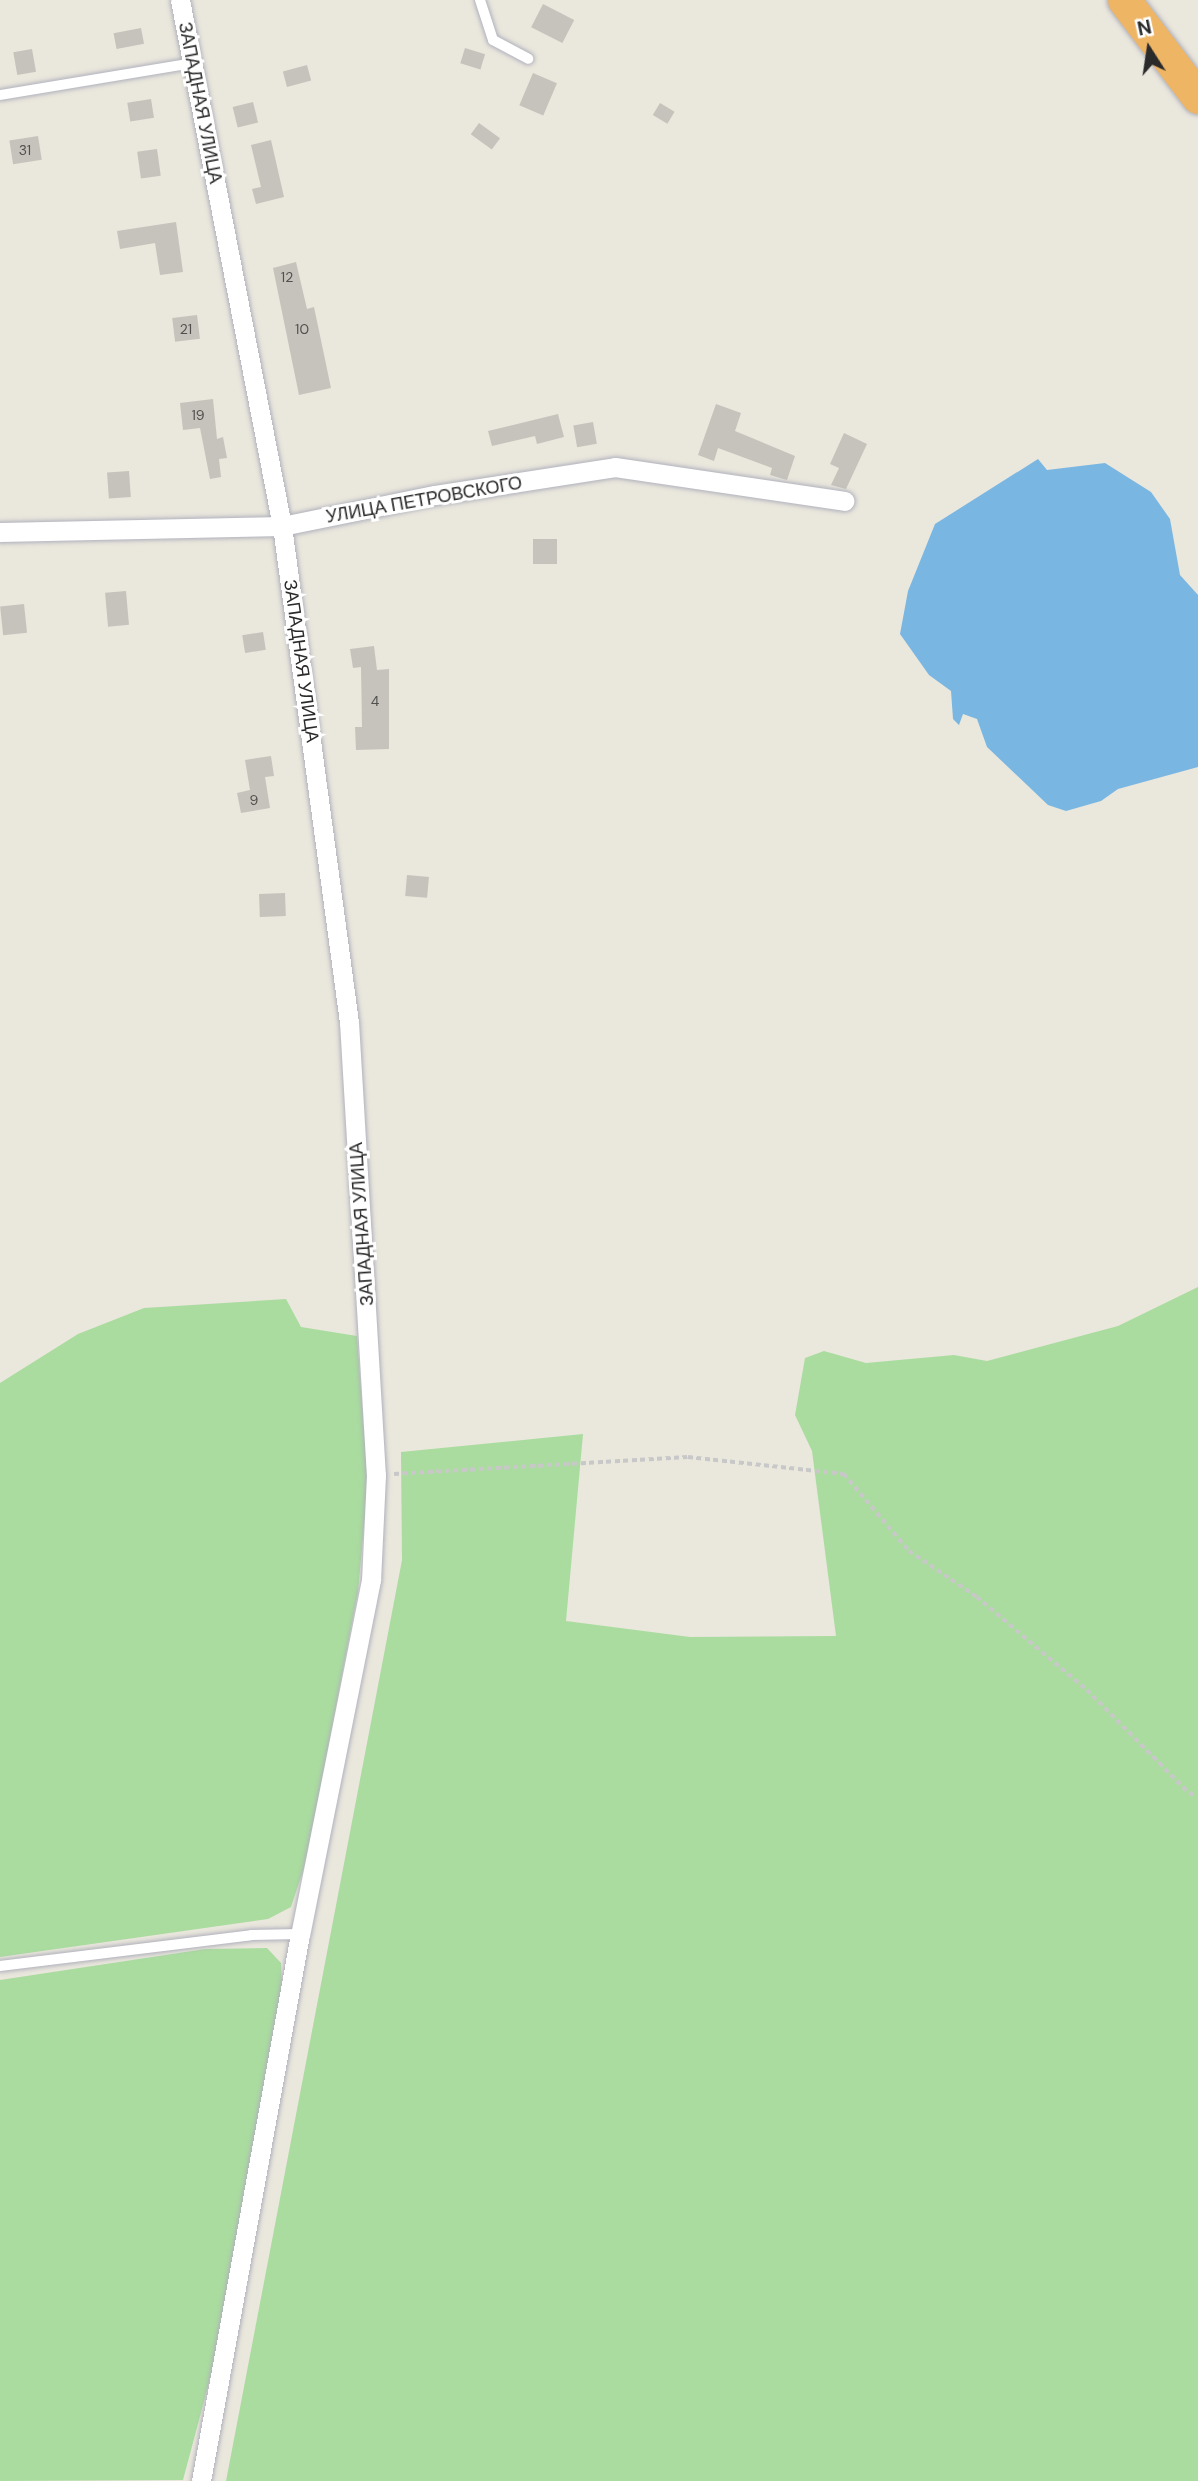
<!DOCTYPE html>
<html>
<head>
<meta charset="utf-8">
<style>
  body { margin:0 }
  #map { position:relative; width:1198px; height:2481px; overflow:hidden; background:#eae7dd; font-family:"DM Sans",sans-serif }
  div>[style] { position:absolute }
  [style*='--x'] { left:calc(var(--x)*1px); top:calc(var(--y)*1px); width:calc(var(--w)*1px); rotate:calc(var(--a)*1deg) }
  .green>* { inset:0; background:#aadc9f }
  .water>* { inset:0; background:#7ab6e2 }
  .building>* { inset:0; background:#c6c3bc; transform-origin:0 0 }
  .path>* { height:3.5px; margin-top:-1.75px; transform-origin:0; background:repeating-linear-gradient(90deg,#c8c8c8 0 5px,transparent 0 8.5px) }
  .roads { filter:drop-shadow(0 0 2px #b0b1bc) drop-shadow(0 0 2px #b0b1bc) }
  .lane>* { height:10px; margin:-5px; padding:0 5px; transform-origin:5px; border-radius:5px; background:#fff }
  .street>* { height:19px; margin:-9.5px; padding:0 9.5px; transform-origin:9.5px; border-radius:9.5px; background:#fff }
  .highway>* { height:33px; margin:-16.5px; padding:0 16.5px; transform-origin:16.5px; border-radius:16.5px; background:#eeb564 }
  span { translate:-50% -50%; white-space:nowrap; text-align:center; line-height:1.15; -webkit-text-stroke:6px #fff; paint-order:stroke }
  .number-label { font-size:14px; color:#51504e }
  .number-label span { -webkit-text-stroke-width:0 }
  .street-label { font-size:18px; color:#2a2a2a }
  .north { position:absolute; left:1114px; top:14px; width:70px; height:70px; -webkit-text-stroke:5px #fff; paint-order:stroke; rotate:348deg; font-size:19px; font-weight:700; line-height:28px; text-align:center; color:#2a2a2a }
  .north::after { content:''; display:block; margin:auto; width:24px; height:32px; background:#2a2a2a; clip-path:polygon(50% 0,100% 100%,50% 72%,0 100%) }
</style>
</head>
<body>
<div id="map">
  <div class="green">
    <div style="clip-path:polygon(1198px 1287px,1198px 2481px,226px 2481px,402px 1560px,401px 1452px,583px 1434px,566px 1621px,690px 1637px,836px 1636px,812px 1451px,795px 1415px,805px 1358px,824px 1351px,866px 1363px,954px 1355px,987px 1361px,1118px 1326px)"></div>
    <div style="clip-path:polygon(286px 1299px,301px 1327px,357px 1336px,368px 1482px,358px 1592px,306px 1862px,291px 1907px,268px 1919px,0 1957px,0 1383px,78px 1334px,144px 1308px)"></div>
    <div style="clip-path:polygon(267px 1948px,281px 1963px,283px 2009px,218px 2349px,183px 2480px,0 2481px,0 1980px,205px 1949px)"></div>
  </div>
  <div class="water">
    <div style="clip-path:polygon(1038px 459px,1047px 470px,1105px 463px,1151px 492px,1170px 519px,1180px 575px,1198px 595px,1198px 767px,1118px 789px,1101px 801px,1066px 811px,1048px 805px,987px 747px,977px 719px,963px 714px,959px 725px,953px 719px,951px 691px,929px 675px,900px 634px,908px 591px,935px 524px)"></div>
  </div>
  <div class="building">
    <div style="left:543px;top:4px;width:35px;height:26px;rotate:27deg"></div>
    <div style="left:141px;top:28px;width:16px;height:28px;rotate:79deg"></div>
    <div style="left:465px;top:48px;width:21px;height:16px;rotate:17deg"></div>
    <div style="left:32px;top:49px;width:23px;height:19px;rotate:80deg"></div>
    <div style="left:307px;top:65px;width:16px;height:25px;rotate:75deg"></div>
    <div style="left:533px;top:73px;width:26px;height:35px;rotate:23deg"></div>
    <div style="left:151px;top:99px;width:19px;height:24px;rotate:81deg"></div>
    <div style="left:253px;top:102px;width:21px;height:21px;rotate:76deg"></div>
    <div style="left:660px;top:103px;width:17px;height:14px;rotate:31deg"></div>
    <div style="left:479px;top:123px;width:26px;height:14px;rotate:36deg"></div>
    <div style="left:38px;top:136px;width:24px;height:29px;rotate:81deg"></div>
    <div style="clip-path:polygon(271px 140px,284px 197px,256px 204px,252px 189px,261px 187px,251px 145px)"></div>
    <div style="left:157px;top:149px;width:27px;height:20px;rotate:82deg"></div>
    <div style="clip-path:polygon(176px 222px,183px 272px,160px 275px,155px 243px,120px 249px,117px 231px)"></div>
    <div style="clip-path:polygon(296px 262px,307px 309px,314px 307px,331px 388px,299px 395px,273px 268px)"></div>
    <div style="left:197px;top:315px;width:24px;height:25px;rotate:83deg"></div>
    <div style="clip-path:polygon(213px 399px,217px 439px,223px 437px,227px 458px,219px 459px,221px 477px,210px 479px,200px 428px,183px 430px,180px 403px)"></div>
    <div style="clip-path:polygon(716px 404px,741px 413px,735px 431px,795px 456px,787px 480px,770px 475px,772px 468px,718px 448px,714px 461px,698px 455px)"></div>
    <div style="clip-path:polygon(558px 414px,564px 437px,537px 444px,535px 436px,492px 446px,488px 431px)"></div>
    <div style="left:593px;top:422px;width:22px;height:20px;rotate:80deg"></div>
    <div style="clip-path:polygon(844px 433px,867px 444px,846px 489px,831px 485px,839px 468px,830px 464px)"></div>
    <div style="left:129px;top:471px;width:26px;height:22px;rotate:86deg"></div>
    <div style="left:533px;top:539px;width:24px;height:25px"></div>
    <div style="left:126px;top:591px;width:34px;height:21px;rotate:85deg"></div>
    <div style="left:24px;top:604px;width:29px;height:24px;rotate:84deg"></div>
    <div style="left:263px;top:632px;width:18px;height:21px;rotate:81deg"></div>
    <div style="clip-path:polygon(374px 646px,377px 670px,389px 669px,389px 749px,356px 750px,355px 727px,362px 727px,361px 667px,353px 668px,350px 649px)"></div>
    <div style="clip-path:polygon(271px 756px,274px 776px,265px 777px,270px 808px,241px 813px,237px 793px,250px 790px,245px 760px)"></div>
    <div style="left:407px;top:875px;width:22px;height:21px;rotate:5deg"></div>
    <div style="left:285px;top:893px;width:23px;height:26px;rotate:88deg"></div>
  </div>
  <div class="path">
    <div style="--x:394;--y:1474;--w:294;--a:-3.3"></div>
    <div style="--x:688;--y:1457;--w:157;--a:6.2"></div>
    <div style="--x:844;--y:1474;--w:101;--a:49.8"></div>
    <div style="--x:909;--y:1551;--w:82;--a:34.1"></div>
    <div style="--x:977;--y:1597;--w:144;--a:40.2"></div>
    <div style="--x:1087;--y:1690;--w:145;--a:45.3"></div>
    <div style="--x:1189;--y:1793;--w:9;--a:18"></div>
  </div>
  <div class="roads">
    <div class="lane">
      <div style="--x:480;--y:0;--w:42;--a:72"></div>
      <div style="--x:493;--y:40;--w:40;--a:28"></div>
      <div style="--x:0;--y:95;--w:196;--a:-9.4"></div>
      <div style="--x:0;--y:1966;--w:253;--a:-7"></div>
      <div style="--x:251;--y:1935;--w:49;--a:-1.2"></div>
    </div>
    <div class="street">
      <div style="--x:180;--y:0;--w:536;--a:79.03"></div>
      <div style="--x:282;--y:526;--w:501;--a:82.31"></div>
      <div style="--x:349;--y:1022;--w:454;--a:86.6"></div>
      <div style="--x:376;--y:1475;--w:105;--a:92.7"></div>
      <div style="--x:371;--y:1580;--w:361;--a:101.3"></div>
      <div style="--x:300;--y:1934;--w:556;--a:100.26"></div>
      <div style="--x:0;--y:532;--w:282;--a:-1.2"></div>
      <div style="--x:282;--y:526;--w:156;--a:-11.5"></div>
      <div style="--x:435;--y:495;--w:182;--a:-8.8"></div>
      <div style="--x:615;--y:467;--w:232;--a:8.4"></div>
    </div>
    <div class="highway">
      <div style="--x:1124;--y:0;--w:122;--a:52.7"></div>
    </div>
  </div>
  <div class="number-label">
    <span style="left:25px;top:150px">31</span>
    <span style="left:287px;top:277px">12</span>
    <span style="left:186px;top:329px">21</span>
    <span style="left:302px;top:329px">10</span>
    <span style="left:198px;top:415px">19</span>
    <span style="left:375px;top:701px">4</span>
    <span style="left:254px;top:800px">9</span>
  </div>
  <div class="street-label">
    <span style="left:200px;top:103px;rotate:79deg">ЗАПАДНАЯ УЛИЦА</span>
    <span style="left:424px;top:500px;rotate:-10deg">УЛИЦА ПЕТРОВСКОГО</span>
    <span style="left:301px;top:661px;rotate:82deg">ЗАПАДНАЯ УЛИЦА</span>
    <span style="left:362px;top:1224px;rotate:-94deg">ЗАПАДНАЯ УЛИЦА</span>
  </div>
  <div class="north">N</div>
</div>
</body>
</html>
